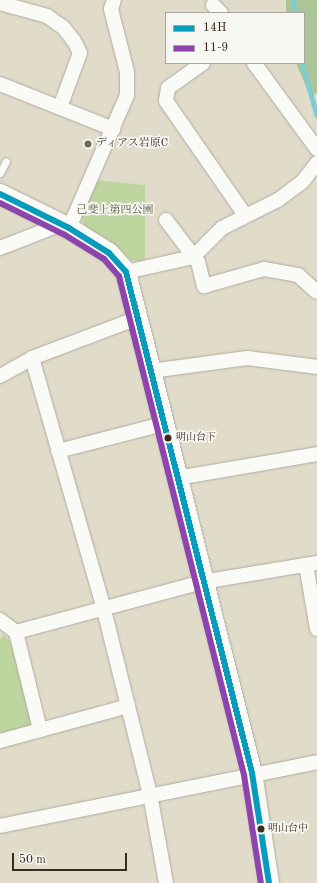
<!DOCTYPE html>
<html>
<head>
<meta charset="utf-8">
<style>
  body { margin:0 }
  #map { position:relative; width:317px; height:883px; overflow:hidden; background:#e1dcca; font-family:"Old Standard TT","Noto Serif JP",serif }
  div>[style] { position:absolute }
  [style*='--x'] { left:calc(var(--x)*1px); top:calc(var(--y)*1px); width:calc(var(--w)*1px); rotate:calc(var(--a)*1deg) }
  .green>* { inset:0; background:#bed5a0 }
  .forest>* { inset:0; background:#acc596 }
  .stream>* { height:4.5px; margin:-2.25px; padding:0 2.25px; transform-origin:2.25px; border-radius:2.25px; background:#82cbd0 }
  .roads { filter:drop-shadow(0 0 1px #b0ab9f) drop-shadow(0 0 1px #b0ab9f) }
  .lane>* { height:7px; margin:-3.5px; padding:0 3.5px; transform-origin:3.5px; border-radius:3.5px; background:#fafaf7 }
  .street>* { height:14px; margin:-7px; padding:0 7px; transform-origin:7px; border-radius:7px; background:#fafaf7 }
  .secondary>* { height:20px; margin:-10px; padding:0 10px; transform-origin:10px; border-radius:10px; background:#fafaf7 }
  .bus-1>* { height:6px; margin:-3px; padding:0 3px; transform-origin:3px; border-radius:3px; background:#069cbc }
  .bus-2>* { height:6px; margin:-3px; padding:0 3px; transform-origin:3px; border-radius:3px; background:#8e44ad }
  .dots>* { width:11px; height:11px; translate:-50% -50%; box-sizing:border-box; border:2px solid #f6f6f2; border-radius:50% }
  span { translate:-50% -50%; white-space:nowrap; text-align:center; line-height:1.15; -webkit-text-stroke:3.5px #f6f6f2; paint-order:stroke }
  .bus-label { font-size:10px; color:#3b2a1e }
  .left { translate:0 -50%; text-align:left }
  .poi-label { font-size:11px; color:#3b2a1e }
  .park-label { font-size:11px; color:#555436 }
  .legend { position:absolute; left:165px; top:12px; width:140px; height:52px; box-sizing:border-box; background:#f6f6f2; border:1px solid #aba49d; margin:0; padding:5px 7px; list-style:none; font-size:12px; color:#3b2a1e }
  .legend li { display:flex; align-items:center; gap:8px; height:20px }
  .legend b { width:20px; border:1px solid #aba49d }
  .scale { position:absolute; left:12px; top:853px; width:115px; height:18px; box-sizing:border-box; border:2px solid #3b2a1e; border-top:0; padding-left:5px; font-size:12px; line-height:14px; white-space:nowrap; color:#3b2a1e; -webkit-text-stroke:3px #f6f6f2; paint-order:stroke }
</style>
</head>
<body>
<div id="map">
  <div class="green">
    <div style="clip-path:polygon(95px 180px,145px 185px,145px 262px,131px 260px,86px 228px,80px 215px)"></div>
    <div style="clip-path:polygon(4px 635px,13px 644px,34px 721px,28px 728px,0 735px,0 639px)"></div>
  </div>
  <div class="forest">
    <div style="clip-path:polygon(286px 0,317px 0,317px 92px,314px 95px,310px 96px,296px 63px,304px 63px,304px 13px,286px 13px)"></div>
  </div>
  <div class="stream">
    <div style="--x:294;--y:0;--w:13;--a:90"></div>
    <div style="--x:302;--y:63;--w:54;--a:73.9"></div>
  </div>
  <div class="roads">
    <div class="lane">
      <div style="--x:0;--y:173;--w:13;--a:-63"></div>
    </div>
    <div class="street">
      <div style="--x:0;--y:3;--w:49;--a:15.5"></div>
      <div style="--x:47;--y:16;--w:19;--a:35"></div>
      <div style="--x:63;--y:27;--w:18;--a:52"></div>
      <div style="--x:74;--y:41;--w:13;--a:63"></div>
      <div style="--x:80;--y:53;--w:58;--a:110.3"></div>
      <div style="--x:213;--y:5;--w:11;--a:45"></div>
      <div style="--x:203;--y:63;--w:43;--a:144.5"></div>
      <div style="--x:168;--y:88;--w:13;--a:99"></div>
      <div style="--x:166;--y:101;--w:139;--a:55.3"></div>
      <div style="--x:254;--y:63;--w:107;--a:53.8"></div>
      <div style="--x:0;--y:84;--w:122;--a:21.7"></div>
      <div style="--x:166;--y:220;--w:53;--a:52.7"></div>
      <div style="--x:198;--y:262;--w:25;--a:76"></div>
      <div style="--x:204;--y:286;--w:62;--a:-15.8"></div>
      <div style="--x:264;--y:269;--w:35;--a:10"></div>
      <div style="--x:298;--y:275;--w:25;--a:42"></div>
      <div style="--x:69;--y:228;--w:145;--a:-66.4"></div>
      <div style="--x:127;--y:95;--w:23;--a:-90"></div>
      <div style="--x:127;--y:72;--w:65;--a:-104.3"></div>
      <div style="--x:111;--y:9;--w:9;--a:-72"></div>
      <div style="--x:0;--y:248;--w:55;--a:-21.4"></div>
      <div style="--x:51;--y:228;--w:9;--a:-49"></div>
      <div style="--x:126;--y:272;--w:69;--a:-12.6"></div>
      <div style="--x:193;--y:257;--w:41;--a:-45"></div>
      <div style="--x:222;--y:228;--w:63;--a:-26.6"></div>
      <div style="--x:278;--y:200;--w:31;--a:-37"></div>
      <div style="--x:303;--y:181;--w:23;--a:-52"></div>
      <div style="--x:32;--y:358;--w:258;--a:74"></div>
      <div style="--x:103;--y:606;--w:194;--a:76"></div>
      <div style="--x:150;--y:794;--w:90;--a:79.8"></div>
      <div style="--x:151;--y:371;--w:97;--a:-7.7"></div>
      <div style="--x:247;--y:358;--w:71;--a:7.3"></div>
      <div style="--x:0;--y:376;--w:37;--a:-29"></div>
      <div style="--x:32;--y:358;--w:113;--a:-20.7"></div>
      <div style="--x:58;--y:451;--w:108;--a:-14.4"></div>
      <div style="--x:177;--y:478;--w:142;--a:-9.7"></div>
      <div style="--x:306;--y:565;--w:65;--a:80.2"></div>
      <div style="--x:0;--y:620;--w:20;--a:37"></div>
      <div style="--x:16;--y:632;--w:101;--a:76.2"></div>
      <div style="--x:16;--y:632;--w:193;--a:-15"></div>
      <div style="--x:202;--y:582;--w:117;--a:-9.4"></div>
      <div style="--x:0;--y:741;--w:133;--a:-15.3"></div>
      <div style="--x:0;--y:826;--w:323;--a:-11.4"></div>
    </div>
    <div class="secondary">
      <div style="--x:0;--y:194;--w:77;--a:26.2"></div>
      <div style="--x:69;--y:228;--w:47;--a:32"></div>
      <div style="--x:109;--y:253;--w:25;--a:48"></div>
      <div style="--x:126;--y:272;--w:517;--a:75.88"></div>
      <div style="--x:252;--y:773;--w:111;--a:81.2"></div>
    </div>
  </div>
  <div class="bus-1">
    <div style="--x:0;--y:194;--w:77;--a:26.2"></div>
    <div style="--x:69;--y:228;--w:47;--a:32"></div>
    <div style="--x:109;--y:253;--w:25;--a:48"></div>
    <div style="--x:126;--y:272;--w:517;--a:75.88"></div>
    <div style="--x:252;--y:773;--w:111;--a:81.2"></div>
  </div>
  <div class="bus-2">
    <div style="--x:0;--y:203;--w:72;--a:26.2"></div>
    <div style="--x:65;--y:235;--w:46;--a:31.6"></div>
    <div style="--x:104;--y:259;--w:23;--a:49"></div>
    <div style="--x:119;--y:276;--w:514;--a:75.94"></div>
    <div style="--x:244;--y:775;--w:109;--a:81.1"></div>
  </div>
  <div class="dots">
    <div style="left:88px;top:144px;background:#75685a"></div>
    <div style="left:168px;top:438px;background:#3b2a1e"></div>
    <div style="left:261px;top:829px;background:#3b2a1e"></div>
  </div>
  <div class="bus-label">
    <span class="left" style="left:176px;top:438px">明山台下</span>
    <span class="left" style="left:268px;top:829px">明山台中</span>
  </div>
  <div class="poi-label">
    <span class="left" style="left:96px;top:144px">ディアス岩原C</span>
  </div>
  <div class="park-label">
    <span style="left:115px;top:211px">己斐上第四公園</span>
  </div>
  <ul class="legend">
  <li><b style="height:5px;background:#069cbc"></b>14H</li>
  <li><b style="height:5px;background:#8e44ad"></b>11-9</li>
  </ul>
  <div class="scale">50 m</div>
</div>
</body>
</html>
